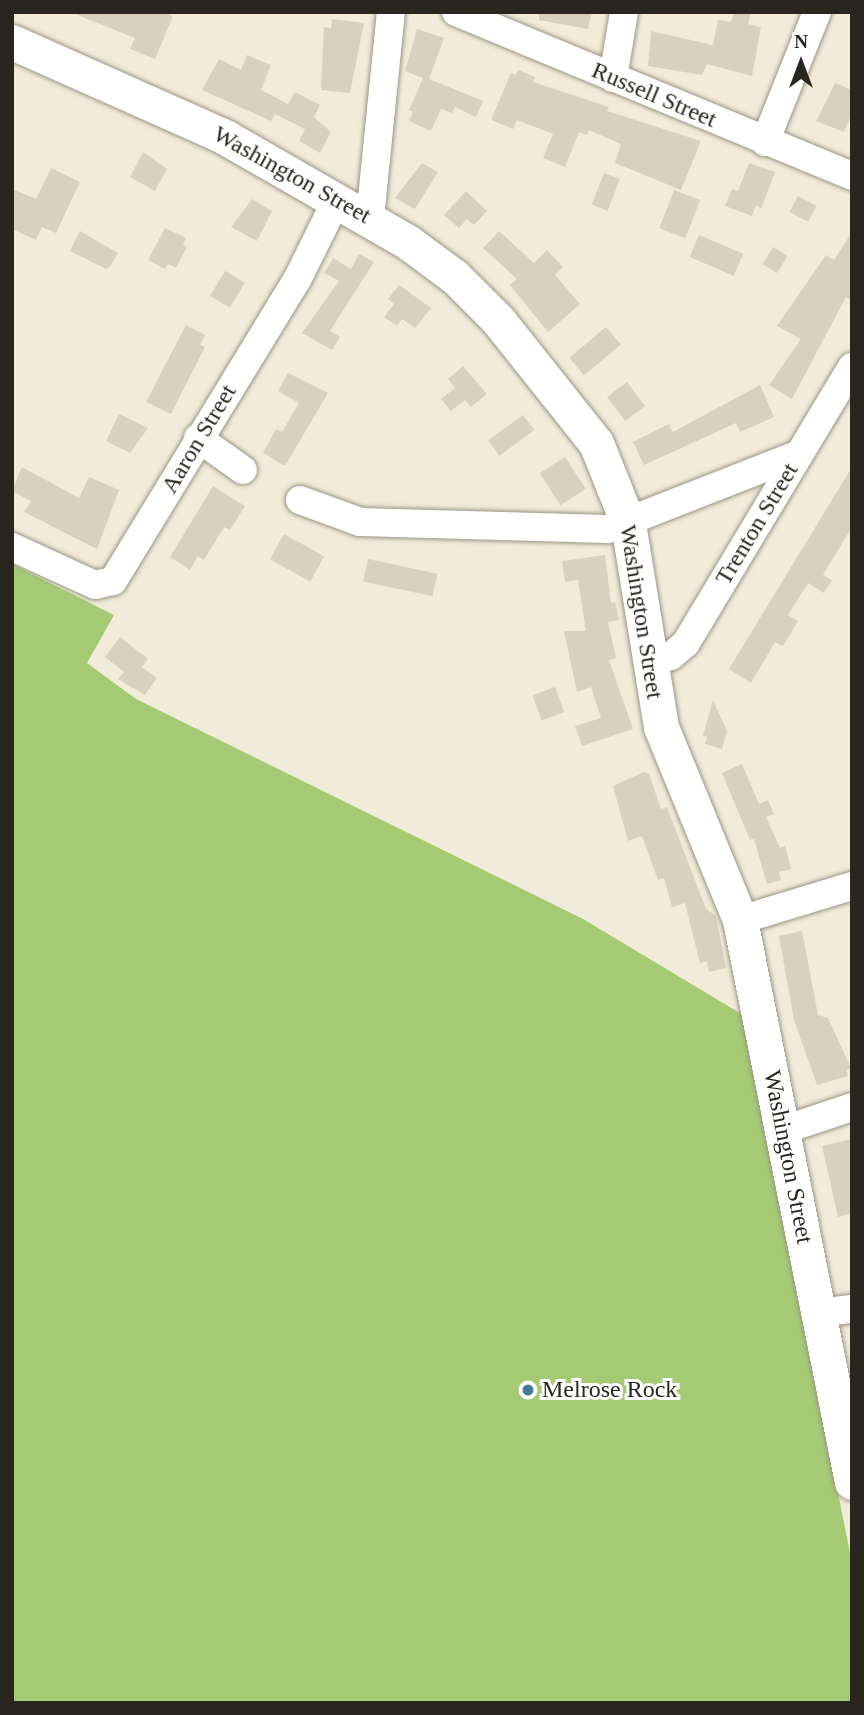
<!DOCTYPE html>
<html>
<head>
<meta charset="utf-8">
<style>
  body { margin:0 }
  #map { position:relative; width:864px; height:1715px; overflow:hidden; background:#f2ebd9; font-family:"Times New Roman",serif }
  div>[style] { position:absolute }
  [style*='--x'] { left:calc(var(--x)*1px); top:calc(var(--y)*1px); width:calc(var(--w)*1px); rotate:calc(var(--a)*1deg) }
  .forest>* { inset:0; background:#a4cb74 }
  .building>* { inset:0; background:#d8d1bf; transform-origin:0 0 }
  .roads { filter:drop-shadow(0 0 2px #9c9584) drop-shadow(0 0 2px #9c9584) }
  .minor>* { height:28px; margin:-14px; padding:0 14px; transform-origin:14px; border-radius:14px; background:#fff }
  .major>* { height:35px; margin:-17.5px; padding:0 17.5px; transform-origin:17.5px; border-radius:17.5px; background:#fff }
  .dots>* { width:19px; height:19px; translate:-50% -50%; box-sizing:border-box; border:4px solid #fff; border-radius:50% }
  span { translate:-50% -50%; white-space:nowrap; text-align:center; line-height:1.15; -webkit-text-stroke:6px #fff; paint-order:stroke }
  .street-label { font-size:24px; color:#29261f }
  .poi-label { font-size:24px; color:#29261f }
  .left { translate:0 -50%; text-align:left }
  .frame { position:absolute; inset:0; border:14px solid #29261f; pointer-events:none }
  .north { position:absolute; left:766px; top:28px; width:70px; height:70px; -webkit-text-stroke:5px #fff; paint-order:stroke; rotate:0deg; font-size:19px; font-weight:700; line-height:28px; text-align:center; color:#29261f }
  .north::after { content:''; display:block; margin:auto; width:24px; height:32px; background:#29261f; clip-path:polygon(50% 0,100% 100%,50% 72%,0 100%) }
</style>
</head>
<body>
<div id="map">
  <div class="forest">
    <div style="clip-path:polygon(12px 564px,114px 615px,87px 663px,136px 699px,583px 919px,743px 1015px,852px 1563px,852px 1703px,12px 1703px)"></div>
  </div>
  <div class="building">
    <div style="clip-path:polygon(70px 12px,164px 12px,173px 16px,155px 59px,130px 49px,135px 38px)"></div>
    <div style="clip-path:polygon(539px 12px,592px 12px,588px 29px,539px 20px)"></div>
    <div style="clip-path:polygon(734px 12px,751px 12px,748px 24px,761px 27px,752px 76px,707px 64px,702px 75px,648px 66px,651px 31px,713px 45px,718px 20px,731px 22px)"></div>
    <div style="clip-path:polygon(332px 19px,364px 23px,350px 93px,321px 90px,324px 27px,331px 28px)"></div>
    <div style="clip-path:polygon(417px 29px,444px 38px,429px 79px,483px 101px,476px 117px,455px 107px,452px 113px,441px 109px,431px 131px,409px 121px,413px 112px,409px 110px,423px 78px,405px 71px)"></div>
    <div style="clip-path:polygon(247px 55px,271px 65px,261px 90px,288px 104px,295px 92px,320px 105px,314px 117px,331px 132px,320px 153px,299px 141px,305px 129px,275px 114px,271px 121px,202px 90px,219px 59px,241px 70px)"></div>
    <div style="clip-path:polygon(518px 70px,535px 77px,533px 82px,609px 107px,607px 111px,701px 141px,681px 190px,615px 163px,621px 144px,589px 130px,587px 135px,579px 132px,565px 167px,543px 158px,553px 134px,517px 120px,513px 129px,491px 120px,511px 73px,516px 75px)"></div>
    <div style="clip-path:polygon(835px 83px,852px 90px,852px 113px,844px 132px,816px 121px)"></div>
    <div style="clip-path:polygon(143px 152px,167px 169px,155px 191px,130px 177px)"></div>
    <div style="clip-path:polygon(422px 163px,438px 172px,415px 209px,395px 198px)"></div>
    <div style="clip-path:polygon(749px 163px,775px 172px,761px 209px,756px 205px,752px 216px,725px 206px,732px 189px,738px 191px)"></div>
    <div style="clip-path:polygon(51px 168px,80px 182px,56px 233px,42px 227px,36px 240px,12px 229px,12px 189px,36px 199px)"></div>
    <div style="left:604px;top:173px;width:17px;height:34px;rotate:21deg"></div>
    <div style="left:674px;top:190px;width:28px;height:41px;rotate:21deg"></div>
    <div style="clip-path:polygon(466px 191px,487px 211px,474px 225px,467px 219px,459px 228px,444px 215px)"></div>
    <div style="left:798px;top:196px;width:21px;height:18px;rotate:28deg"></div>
    <div style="clip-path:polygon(252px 199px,272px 211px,257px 241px,231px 227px)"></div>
    <div style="clip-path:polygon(165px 228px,186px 238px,183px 245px,187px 247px,176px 268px,168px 264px,165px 269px,148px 260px)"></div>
    <div style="clip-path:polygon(80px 231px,118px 253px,110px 267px,106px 269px,70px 251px)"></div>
    <div style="clip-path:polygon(499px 231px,534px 263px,547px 250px,563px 267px,555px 275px,580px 304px,548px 332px,510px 285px,517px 279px,483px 248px)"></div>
    <div style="clip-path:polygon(852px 232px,852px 301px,846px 297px,792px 399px,769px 385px,801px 339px,777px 326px,826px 255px,834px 260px)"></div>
    <div style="left:699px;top:235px;width:48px;height:24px;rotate:23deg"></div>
    <div style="left:773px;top:247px;width:17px;height:20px;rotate:31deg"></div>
    <div style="clip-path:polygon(359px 254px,374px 262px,330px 331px,340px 337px,332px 350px,302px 333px,339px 281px,324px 273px,333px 258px,351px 269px)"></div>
    <div style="left:225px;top:271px;width:23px;height:29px;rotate:31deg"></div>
    <div style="clip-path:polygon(399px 285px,431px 308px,415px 328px,402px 319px,397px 326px,384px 317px,394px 304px,388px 299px)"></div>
    <div style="clip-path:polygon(186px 325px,205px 335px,200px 345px,205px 347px,171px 414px,146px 402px)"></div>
    <div style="left:606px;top:327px;width:23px;height:48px;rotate:50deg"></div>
    <div style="clip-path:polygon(463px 366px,487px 394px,471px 407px,465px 400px,451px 411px,441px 399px,455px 388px,448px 379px)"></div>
    <div style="clip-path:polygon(288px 373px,328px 393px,285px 466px,263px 453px,276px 429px,282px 432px,299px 403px,278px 391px)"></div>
    <div style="left:627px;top:382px;width:30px;height:25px;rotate:53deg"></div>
    <div style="clip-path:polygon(760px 385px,774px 417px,740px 432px,736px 423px,644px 465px,633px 442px,669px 424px,673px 432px)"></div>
    <div style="clip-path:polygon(119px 414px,148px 428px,130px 453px,106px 441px)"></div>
    <div style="left:523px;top:415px;width:19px;height:43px;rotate:54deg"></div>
    <div style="left:565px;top:457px;width:38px;height:30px;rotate:57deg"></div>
    <div style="clip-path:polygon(22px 467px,79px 498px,89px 477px,119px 490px,97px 549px,24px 512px,31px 501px,12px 491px)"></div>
    <div style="clip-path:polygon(852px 467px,852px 527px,823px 575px,832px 580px,824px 593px,808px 583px,788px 615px,798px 621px,783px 646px,775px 642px,751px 683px,729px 669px)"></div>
    <div style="clip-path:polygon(213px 486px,245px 506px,230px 530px,224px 527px,204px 560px,198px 556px,190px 570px,170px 557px)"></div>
    <div style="left:284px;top:534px;width:46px;height:29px;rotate:29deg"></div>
    <div style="clip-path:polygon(605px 555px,611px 603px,615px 602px,619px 620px,608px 622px,616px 658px,609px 660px,633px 729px,582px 746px,575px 726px,601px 718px,591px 687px,577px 692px,564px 631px,586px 631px,578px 580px,565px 582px,562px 561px)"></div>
    <div style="left:368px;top:559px;width:71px;height:23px;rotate:12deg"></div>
    <div style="clip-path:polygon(120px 637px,148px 659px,142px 667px,157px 678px,145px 695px,118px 679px,124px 672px,105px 657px)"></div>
    <div style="left:555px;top:687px;width:27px;height:24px;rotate:70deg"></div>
    <div style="clip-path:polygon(713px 700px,727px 731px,722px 749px,705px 744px,707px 737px,703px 736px)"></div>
    <div style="clip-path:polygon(742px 764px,759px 804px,768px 800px,774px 814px,766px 817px,780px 848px,785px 846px,791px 869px,779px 872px,781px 880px,767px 884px,754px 839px,750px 840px,722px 773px)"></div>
    <div style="clip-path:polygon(644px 772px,649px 774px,661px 809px,667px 807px,706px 909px,716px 916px,726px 968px,709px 972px,707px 961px,700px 963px,685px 903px,672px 907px,664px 878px,658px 880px,642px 836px,628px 841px,613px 786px)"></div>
    <div style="clip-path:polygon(802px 931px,818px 1015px,828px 1018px,851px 1068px,846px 1070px,848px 1076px,817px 1085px,794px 1020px,779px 936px)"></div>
    <div style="clip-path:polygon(852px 1139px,852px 1213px,838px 1217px,822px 1146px)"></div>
  </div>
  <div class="roads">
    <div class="minor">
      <div style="--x:456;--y:12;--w:429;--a:22.5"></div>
      <div style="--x:613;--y:78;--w:67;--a:-80.5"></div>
      <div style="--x:765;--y:142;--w:140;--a:-68.2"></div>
      <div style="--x:370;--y:218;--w:207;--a:-84.2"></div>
      <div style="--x:198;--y:438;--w:55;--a:35.4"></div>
      <div style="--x:300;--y:500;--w:64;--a:20.1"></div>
      <div style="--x:360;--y:522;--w:248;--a:1.6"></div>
      <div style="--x:608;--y:529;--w:205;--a:-21.4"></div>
      <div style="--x:12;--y:547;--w:91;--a:24.6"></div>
      <div style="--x:95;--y:585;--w:18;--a:-13"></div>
      <div style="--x:113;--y:581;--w:353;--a:-58.6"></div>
      <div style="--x:297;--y:280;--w:90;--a:-63.7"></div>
      <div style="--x:649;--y:663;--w:23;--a:-18"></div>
      <div style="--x:671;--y:656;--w:20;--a:-41"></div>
      <div style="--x:686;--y:643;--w:322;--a:-59"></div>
      <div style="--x:740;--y:920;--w:117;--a:-16.9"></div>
      <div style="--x:783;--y:1130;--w:73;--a:-18.4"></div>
      <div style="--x:818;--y:1313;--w:34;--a:-7"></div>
    </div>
    <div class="major">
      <div style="--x:12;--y:42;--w:233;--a:24"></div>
      <div style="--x:225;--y:137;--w:212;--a:29.9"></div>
      <div style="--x:409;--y:243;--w:57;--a:36.5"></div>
      <div style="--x:455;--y:277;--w:61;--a:45"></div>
      <div style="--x:498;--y:320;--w:157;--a:51.5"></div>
      <div style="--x:596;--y:443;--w:86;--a:68.2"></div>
      <div style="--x:628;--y:523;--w:207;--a:80.8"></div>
      <div style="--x:661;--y:727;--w:209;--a:67.7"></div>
      <div style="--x:740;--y:920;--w:573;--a:78.73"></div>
    </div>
  </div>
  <div class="dots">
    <div style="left:528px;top:1390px;background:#417c94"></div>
  </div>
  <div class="street-label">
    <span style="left:654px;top:95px;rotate:23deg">Russell Street</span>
    <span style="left:292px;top:175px;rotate:29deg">Washington Street</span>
    <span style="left:199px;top:439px;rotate:-59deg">Aaron Street</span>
    <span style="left:757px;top:524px;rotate:-59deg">Trenton Street</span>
    <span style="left:641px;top:612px;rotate:81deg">Washington Street</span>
    <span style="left:788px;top:1157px;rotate:79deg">Washington Street</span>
  </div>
  <div class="poi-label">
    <span class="left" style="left:542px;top:1390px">Melrose Rock</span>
  </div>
  <div class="frame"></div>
  <div class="north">N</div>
</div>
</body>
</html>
